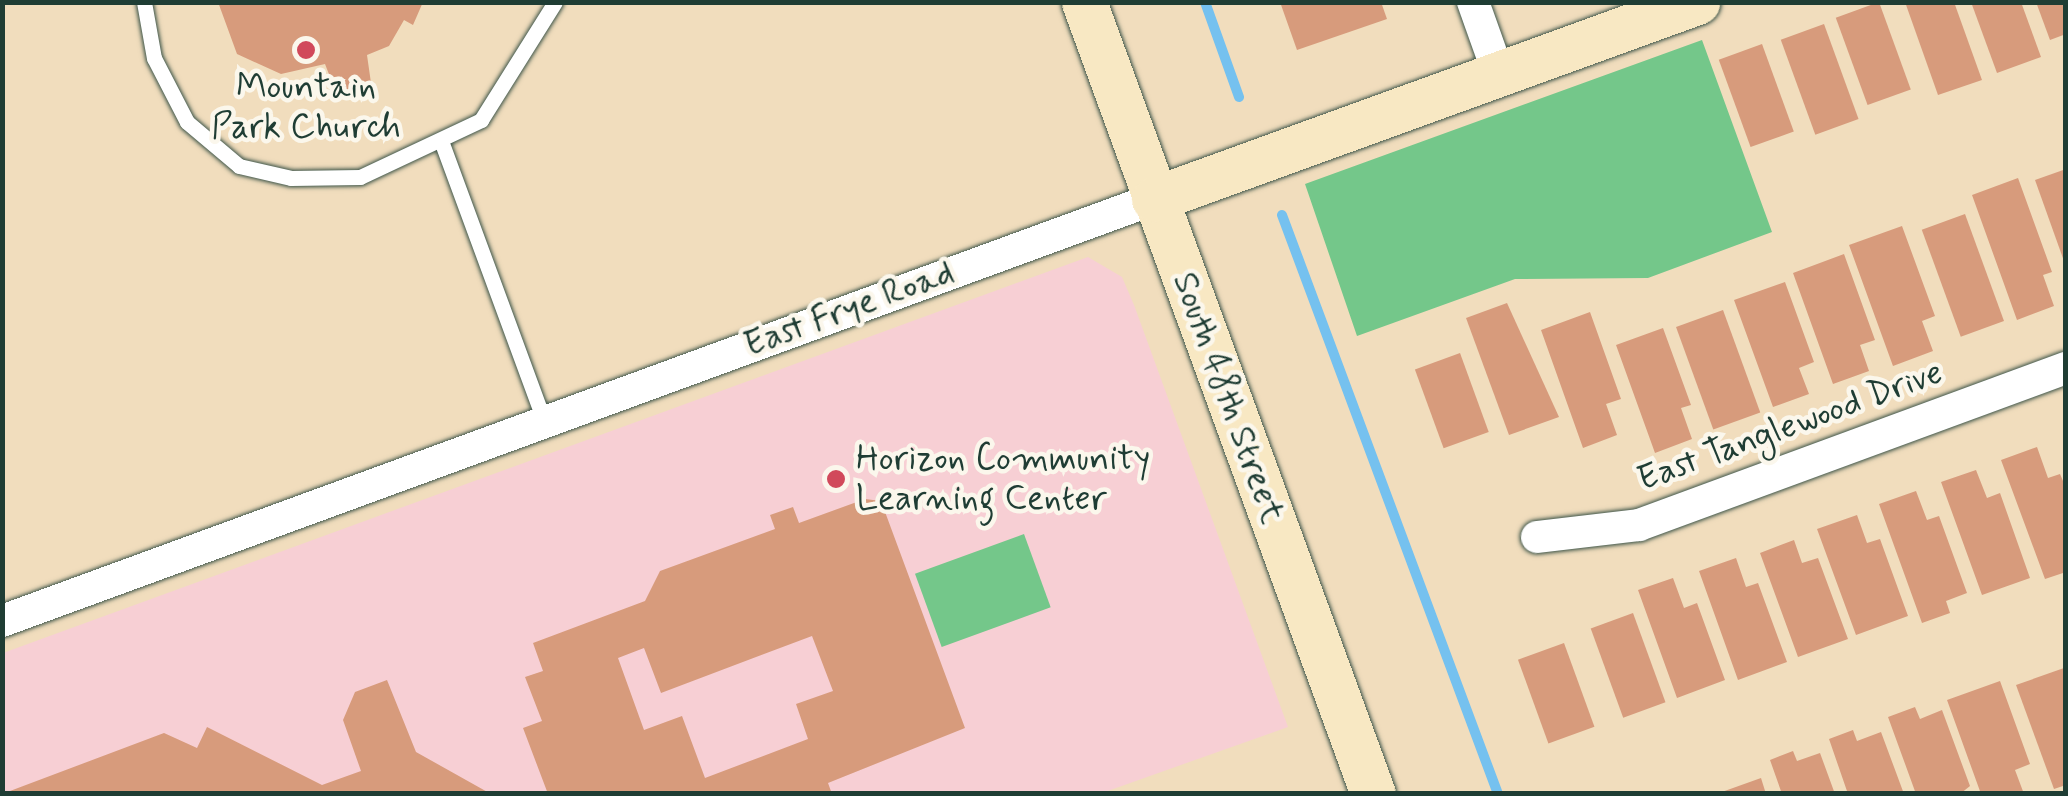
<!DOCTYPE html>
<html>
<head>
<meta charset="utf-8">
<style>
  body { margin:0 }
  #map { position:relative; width:2068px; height:796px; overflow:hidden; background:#f1ddbd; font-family:Mynerve,sans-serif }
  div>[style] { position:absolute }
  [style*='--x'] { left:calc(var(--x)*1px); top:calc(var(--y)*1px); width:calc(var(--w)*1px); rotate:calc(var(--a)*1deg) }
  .built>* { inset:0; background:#f7cfd4 }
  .green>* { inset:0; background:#74c78a; transform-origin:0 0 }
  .stream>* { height:10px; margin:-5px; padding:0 5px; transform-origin:5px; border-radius:5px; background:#75c1ef }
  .building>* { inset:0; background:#d79b7c; transform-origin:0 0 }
  .roads { filter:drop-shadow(0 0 2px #3e5549) drop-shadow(0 0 2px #3e5549) }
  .lane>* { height:15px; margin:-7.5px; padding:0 7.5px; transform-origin:7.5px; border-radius:7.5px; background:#fff }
  .street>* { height:32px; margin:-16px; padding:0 16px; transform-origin:16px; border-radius:16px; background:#fff }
  .secondary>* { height:45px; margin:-22.5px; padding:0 22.5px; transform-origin:22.5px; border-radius:22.5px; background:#f8e8c3 }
  .dots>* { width:28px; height:28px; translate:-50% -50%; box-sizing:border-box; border:5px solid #fbf7ec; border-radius:50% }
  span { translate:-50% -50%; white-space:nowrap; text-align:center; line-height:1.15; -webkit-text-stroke:9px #fbf7ec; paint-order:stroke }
  .poi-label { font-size:35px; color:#1f3d34 }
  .left { translate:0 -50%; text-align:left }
  .street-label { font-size:35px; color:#1f3d34 }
  .frame { position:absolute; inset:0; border:5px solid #1f3d34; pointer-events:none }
</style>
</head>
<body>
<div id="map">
  <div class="built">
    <div style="clip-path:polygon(1088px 257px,1122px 277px,1134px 305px,1288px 727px,1102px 793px,3px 794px,3px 653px)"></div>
  </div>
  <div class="green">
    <div style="clip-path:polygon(1702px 40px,1772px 232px,1648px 278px,1515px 279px,1357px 336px,1305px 184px)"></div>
    <div style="left:1024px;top:534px;width:78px;height:116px;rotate:70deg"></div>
  </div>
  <div class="stream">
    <div style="--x:1205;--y:2;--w:101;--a:70.3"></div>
    <div style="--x:1282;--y:215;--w:618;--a:69.54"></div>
  </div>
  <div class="building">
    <div style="clip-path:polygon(218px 2px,423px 2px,413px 25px,404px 20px,389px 46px,367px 55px,371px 83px,348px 99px,337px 95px,325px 64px,281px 74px,237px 54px)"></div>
    <div style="clip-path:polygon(1280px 2px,1381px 2px,1387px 19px,1297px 50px)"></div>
    <div style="left:1879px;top:2px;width:93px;height:46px;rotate:70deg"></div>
    <div style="clip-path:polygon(1905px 2px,1954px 2px,1982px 80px,1938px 95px)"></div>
    <div style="clip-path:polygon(1971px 2px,2021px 2px,2041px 57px,1997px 73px)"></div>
    <div style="clip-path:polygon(2036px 2px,2066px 2px,2066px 34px,2050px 40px)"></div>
    <div style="left:1824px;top:24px;width:101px;height:46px;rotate:70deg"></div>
    <div style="left:1762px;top:44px;width:93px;height:46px;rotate:70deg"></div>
    <div style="clip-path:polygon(2066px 169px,2066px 264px,2065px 264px,2035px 180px)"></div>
    <div style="clip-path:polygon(2018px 178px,2052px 272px,2043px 275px,2054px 306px,2017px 320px,1972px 195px)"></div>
    <div style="left:1965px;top:214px;width:114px;height:46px;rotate:70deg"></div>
    <div style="clip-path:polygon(1902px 226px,1935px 316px,1922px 321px,1933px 351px,1893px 366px,1849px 245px)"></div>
    <div style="clip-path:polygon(1844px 254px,1875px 340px,1860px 345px,1869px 371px,1833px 384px,1793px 273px)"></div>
    <div style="clip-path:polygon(1785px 282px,1814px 362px,1799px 368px,1809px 394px,1773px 407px,1734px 300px)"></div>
    <div style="clip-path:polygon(1507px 303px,1559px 417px,1509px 435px,1466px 318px)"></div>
    <div style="left:1723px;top:310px;width:109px;height:50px;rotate:70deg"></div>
    <div style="clip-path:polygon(1590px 312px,1621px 399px,1606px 404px,1617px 435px,1583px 448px,1541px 330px)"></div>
    <div style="clip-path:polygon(1663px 328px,1691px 405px,1681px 408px,1692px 439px,1655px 453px,1616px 345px)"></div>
    <div style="left:1460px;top:353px;width:84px;height:48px;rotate:70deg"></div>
    <div style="clip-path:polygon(2037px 447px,2048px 478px,2060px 474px,2066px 488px,2066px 572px,2045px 579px,2001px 460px)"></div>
    <div style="clip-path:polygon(1976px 470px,1987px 498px,2000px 493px,2030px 578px,1982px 595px,1941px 482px)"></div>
    <div style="clip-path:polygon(1916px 491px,1927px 520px,1939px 516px,1967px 593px,1946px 601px,1950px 613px,1922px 623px,1879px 504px)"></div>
    <div style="clip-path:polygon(evenodd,865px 499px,881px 501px,965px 728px,828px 783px,832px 794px,548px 794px,523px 728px,542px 721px,525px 677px,543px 671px,533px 643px,645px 601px,660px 571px,775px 529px,770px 515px,793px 507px,799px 523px,865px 499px,812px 636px,833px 691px,796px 704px,808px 739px,705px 778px,682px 716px,644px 730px,618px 658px,644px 648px,661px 693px,812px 636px)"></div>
    <div style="clip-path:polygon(1857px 515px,1867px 543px,1880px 539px,1908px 616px,1856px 635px,1817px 529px)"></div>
    <div style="clip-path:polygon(1794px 540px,1802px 563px,1818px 558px,1848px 639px,1798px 657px,1760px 553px)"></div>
    <div style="clip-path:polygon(1736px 558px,1746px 587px,1758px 583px,1787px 662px,1738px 680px,1699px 571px)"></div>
    <div style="clip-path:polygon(1673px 578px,1684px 608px,1697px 603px,1725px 680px,1677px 698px,1638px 590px)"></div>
    <div style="left:1633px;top:613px;width:95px;height:45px;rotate:70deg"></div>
    <div style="left:1564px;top:643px;width:89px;height:49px;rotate:70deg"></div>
    <div style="clip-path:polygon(2064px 668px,2066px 785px,2054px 789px,2016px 685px)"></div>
    <div style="clip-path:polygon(387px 680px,416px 752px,491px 794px,2px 794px,164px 733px,197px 748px,207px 727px,322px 785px,361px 771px,343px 720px,355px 692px)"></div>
    <div style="clip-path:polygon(2000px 681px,2030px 764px,2015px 770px,2024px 794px,1981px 794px,1947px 700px)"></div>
    <div style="clip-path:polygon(1915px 707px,1920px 719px,1942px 710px,1970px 786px,1960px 794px,1916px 794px,1888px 717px)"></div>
    <div style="clip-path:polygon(1853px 730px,1857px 741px,1881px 732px,1904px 794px,1848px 794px,1829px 739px)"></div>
    <div style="clip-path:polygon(1793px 751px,1797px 761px,1820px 753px,1835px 794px,1782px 794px,1770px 760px)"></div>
    <div style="clip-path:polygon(1761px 778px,1766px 794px,1719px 794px,1719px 793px)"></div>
  </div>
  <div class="roads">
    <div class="lane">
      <div style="--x:144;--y:2;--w:57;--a:79.9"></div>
      <div style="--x:154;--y:58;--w:72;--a:62.7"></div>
      <div style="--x:187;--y:122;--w:68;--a:40.2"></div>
      <div style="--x:239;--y:166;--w:53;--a:13"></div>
      <div style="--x:291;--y:178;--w:69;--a:-0.8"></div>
      <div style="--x:360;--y:177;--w:134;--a:-25.2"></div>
      <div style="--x:481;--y:120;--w:139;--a:-57.9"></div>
      <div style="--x:443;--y:146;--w:293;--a:69.8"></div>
    </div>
    <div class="street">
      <div style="--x:1473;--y:2;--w:77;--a:70.4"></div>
      <div style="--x:1537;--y:537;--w:103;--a:-6.7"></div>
      <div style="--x:1639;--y:525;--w:455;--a:-20.2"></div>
      <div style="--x:2;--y:621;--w:1227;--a:-20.12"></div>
    </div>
    <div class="secondary">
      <div style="--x:1084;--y:2;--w:843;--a:69.95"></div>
      <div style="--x:1154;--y:199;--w:578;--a:-19.94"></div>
    </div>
  </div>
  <div class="dots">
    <div style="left:306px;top:50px;background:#d1495b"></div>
    <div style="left:836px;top:479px;background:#d1495b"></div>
  </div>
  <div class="poi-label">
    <span style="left:306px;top:107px">Mountain<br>Park Church</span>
    <span class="left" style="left:856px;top:479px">Horizon Community<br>Learning Center</span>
  </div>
  <div class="street-label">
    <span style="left:849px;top:309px;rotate:-20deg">East Frye Road</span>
    <span style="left:1228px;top:398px;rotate:70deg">South 48th Street</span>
    <span style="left:1790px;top:426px;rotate:-20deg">East Tanglewood Drive</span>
  </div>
  <div class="frame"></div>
</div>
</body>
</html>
